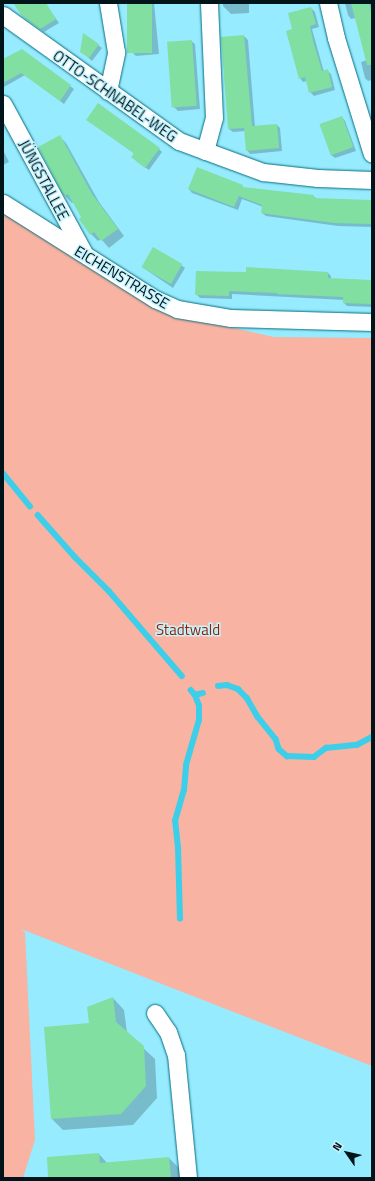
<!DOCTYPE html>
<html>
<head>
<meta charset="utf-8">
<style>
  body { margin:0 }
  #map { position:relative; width:375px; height:1181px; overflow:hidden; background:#97ebff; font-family:"Titillium Web",sans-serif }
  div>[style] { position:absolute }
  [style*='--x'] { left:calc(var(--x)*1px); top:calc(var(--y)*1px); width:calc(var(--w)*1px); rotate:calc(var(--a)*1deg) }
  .green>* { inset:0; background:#f8b3a2 }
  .shadow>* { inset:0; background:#0003 }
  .stream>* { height:5.5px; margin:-2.75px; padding:0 2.75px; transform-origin:2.75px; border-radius:2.75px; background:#3dceea }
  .building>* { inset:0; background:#82dfa2; transform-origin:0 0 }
  .roads { filter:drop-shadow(0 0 1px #066e7f) drop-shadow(0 0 1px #066e7f) }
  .minor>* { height:17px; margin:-8.5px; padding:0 8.5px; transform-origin:8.5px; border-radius:8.5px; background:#fff }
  span { translate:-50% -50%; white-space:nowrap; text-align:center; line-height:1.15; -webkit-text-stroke:3px #c3f3fe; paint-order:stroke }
  .street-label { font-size:15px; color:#001419 }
  .park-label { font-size:15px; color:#921f01 }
  .frame { position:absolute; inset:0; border:4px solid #001419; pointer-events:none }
  .north { position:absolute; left:327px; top:1133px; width:40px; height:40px; -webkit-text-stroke:3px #c3f3fe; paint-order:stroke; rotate:304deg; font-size:11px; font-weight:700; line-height:16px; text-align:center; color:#001419 }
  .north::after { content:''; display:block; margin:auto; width:14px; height:18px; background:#001419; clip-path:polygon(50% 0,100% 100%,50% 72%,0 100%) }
</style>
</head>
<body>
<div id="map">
  <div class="green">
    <div style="clip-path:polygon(3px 213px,163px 312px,274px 337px,372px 338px,372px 1066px,21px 929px,25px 932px,35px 1140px,23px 1178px,3px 1178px)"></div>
  </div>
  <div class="shadow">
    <div style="clip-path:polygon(14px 3px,38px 3px,47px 6px,59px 23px,44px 32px,26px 19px)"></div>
    <div style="clip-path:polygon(129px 3px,154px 3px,159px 54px,136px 56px,133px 53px)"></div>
    <div style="clip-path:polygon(223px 3px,249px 3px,249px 13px,231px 14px,223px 6px)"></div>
    <div style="clip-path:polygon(345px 3px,371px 3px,372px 80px,368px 81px,365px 78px,361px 62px,367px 60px,356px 18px,351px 19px,348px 15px)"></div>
    <div style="clip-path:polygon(311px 8px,315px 12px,319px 27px,312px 29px,324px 72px,328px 71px,331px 74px,335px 90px,314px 96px,310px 92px,307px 81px,303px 82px,300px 78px,293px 30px)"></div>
    <div style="clip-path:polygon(244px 36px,248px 40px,255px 127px,277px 125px,280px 128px,282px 151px,250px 154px,247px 150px,245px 131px,233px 132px,229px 129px)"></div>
    <div style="clip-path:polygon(191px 41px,195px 44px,200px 109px,178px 111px,174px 107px)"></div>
    <div style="clip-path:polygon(98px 45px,102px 48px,92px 61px,81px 51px)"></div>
    <div style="clip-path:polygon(22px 50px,74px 89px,64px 104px,25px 75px,4px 87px,3px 85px,3px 60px)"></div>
    <div style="clip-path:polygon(342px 117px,345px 121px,356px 151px,335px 158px,331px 155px,320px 124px)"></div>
    <div style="clip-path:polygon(87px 120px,159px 149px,162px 152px,149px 170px,136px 161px,135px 154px)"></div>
    <div style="clip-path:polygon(59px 136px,66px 143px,99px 202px,124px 236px,109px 248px,101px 239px,98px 241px,91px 234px,74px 202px,72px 203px,65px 196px,39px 148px)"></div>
    <div style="clip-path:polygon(3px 150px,9px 162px,3px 165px)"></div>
    <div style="clip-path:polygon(242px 186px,245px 189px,313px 196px,317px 199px,372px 201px,372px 227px,338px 226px,266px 216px,262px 213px,263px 207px,242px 199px,238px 210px,192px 193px,189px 189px)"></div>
    <div style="clip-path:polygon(181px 265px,185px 268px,173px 288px,142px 267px)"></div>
    <div style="clip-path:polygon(328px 273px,331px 276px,331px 279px,372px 281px,372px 307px,347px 306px,344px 303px,344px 300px,232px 294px,232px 299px,200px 298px,196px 294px)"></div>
    <div style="clip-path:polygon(113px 998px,124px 1010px,127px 1033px,155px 1059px,157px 1098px,133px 1125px,63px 1130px,52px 1119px,45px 1028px,90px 1024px)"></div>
    <div style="clip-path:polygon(99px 1154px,108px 1164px,169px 1158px,181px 1170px,182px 1178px,49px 1178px)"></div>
  </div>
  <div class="stream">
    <div style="--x:3;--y:473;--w:43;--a:50.7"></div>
    <div style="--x:38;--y:515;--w:56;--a:48.6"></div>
    <div style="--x:75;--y:557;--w:48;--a:45"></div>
    <div style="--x:109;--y:591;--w:112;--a:49.3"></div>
    <div style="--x:218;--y:686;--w:9;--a:-6"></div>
    <div style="--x:227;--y:685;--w:12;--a:20"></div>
    <div style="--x:238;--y:689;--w:13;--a:45"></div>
    <div style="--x:247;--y:698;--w:22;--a:60"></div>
    <div style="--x:258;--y:717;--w:28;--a:51"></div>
    <div style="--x:276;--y:739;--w:10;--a:73"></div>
    <div style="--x:279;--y:749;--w:11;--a:41"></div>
    <div style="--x:287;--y:756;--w:27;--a:2"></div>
    <div style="--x:314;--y:757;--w:15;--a:-37"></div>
    <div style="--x:326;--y:748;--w:31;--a:-6"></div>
    <div style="--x:357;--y:745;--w:17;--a:-28"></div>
    <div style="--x:191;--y:690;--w:6;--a:51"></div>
    <div style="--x:195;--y:695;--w:8;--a:-14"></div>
    <div style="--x:180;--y:919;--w:71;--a:-91.6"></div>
    <div style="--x:178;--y:848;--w:27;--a:-96"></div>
    <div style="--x:175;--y:821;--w:32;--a:-74"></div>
    <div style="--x:184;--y:790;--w:25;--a:-85"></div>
    <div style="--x:186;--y:765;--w:47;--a:-73.9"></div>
    <div style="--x:199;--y:720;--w:14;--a:-90"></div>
    <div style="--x:199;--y:706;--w:12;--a:-110"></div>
  </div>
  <div class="building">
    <div style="clip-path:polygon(13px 3px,46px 3px,56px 19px,40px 29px,22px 16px)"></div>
    <div style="left:127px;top:3px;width:25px;height:50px"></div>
    <div style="clip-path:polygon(351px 3px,369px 3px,372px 15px,372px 65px,367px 65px)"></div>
    <div style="clip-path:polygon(311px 7px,316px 24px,310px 26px,313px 41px,322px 71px,328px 69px,332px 87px,309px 93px,305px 77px,299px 79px,286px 31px,292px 29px,288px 13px)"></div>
    <div style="clip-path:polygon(83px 33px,99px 44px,89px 58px,80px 52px)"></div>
    <div style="clip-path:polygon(244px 35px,252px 126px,277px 124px,279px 148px,246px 151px,244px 128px,228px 129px,221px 37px)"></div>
    <div style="left:192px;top:40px;width:66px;height:25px;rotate:86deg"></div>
    <div style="clip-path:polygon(22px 49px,71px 85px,60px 101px,21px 73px,3px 83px,3px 59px)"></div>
    <div style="clip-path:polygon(98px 103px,160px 148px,145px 168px,131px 157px,134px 153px,86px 120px)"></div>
    <div style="left:342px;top:116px;width:33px;height:24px;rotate:70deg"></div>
    <div style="clip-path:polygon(60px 135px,92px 194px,118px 229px,101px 241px,94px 232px,90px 235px,79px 219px,81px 217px,68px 194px,64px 196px,38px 147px)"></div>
    <div style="clip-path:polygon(197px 167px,243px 185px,242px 187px,314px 195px,314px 198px,372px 200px,372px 224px,334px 223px,261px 213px,262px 205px,239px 196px,234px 207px,188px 189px)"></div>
    <div style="left:153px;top:247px;width:34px;height:23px;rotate:30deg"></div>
    <div style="clip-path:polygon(246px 267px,328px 272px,328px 278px,372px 280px,372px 304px,343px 303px,343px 297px,277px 294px,277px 293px,229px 291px,229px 296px,195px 295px,196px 271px,246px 272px)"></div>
    <div style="clip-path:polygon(113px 997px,116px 1022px,144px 1046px,146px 1086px,121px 1114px,51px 1119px,44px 1027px,89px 1023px,87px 1007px)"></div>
    <div style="clip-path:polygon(99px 1153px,100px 1163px,169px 1157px,171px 1178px,48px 1178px,47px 1157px)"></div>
  </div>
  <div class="roads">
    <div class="minor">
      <div style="--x:328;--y:3;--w:36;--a:77"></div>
      <div style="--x:336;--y:38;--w:121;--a:72.8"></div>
      <div style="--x:3;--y:15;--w:216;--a:35.6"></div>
      <div style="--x:179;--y:141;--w:90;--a:20.3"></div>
      <div style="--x:263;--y:172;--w:55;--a:6.2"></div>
      <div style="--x:318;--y:178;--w:54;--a:2.1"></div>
      <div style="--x:108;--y:91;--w:40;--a:-78"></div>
      <div style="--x:116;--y:52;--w:50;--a:-99.3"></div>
      <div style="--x:3;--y:104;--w:170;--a:61.5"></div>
      <div style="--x:205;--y:151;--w:34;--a:-75"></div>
      <div style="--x:214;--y:118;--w:115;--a:-92.5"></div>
      <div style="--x:3;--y:203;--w:180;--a:32.3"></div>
      <div style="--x:155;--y:299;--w:24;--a:24"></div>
      <div style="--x:177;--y:309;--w:55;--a:9.5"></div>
      <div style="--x:231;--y:318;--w:141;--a:1.6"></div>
      <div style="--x:155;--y:1013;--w:23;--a:56"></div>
      <div style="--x:168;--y:1032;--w:24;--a:71"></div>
      <div style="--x:176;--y:1055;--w:124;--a:84.4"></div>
    </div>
  </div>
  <div class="street-label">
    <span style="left:115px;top:96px;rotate:35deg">OTTO-SCHNABEL-WEG</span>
    <span style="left:44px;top:180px;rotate:62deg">JÜNGSTALLEE</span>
    <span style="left:122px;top:277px;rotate:31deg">EICHENSTRASSE</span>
  </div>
  <div class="park-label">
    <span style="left:188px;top:630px">Stadtwald</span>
  </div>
  <div class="frame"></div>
  <div class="north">N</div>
</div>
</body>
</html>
